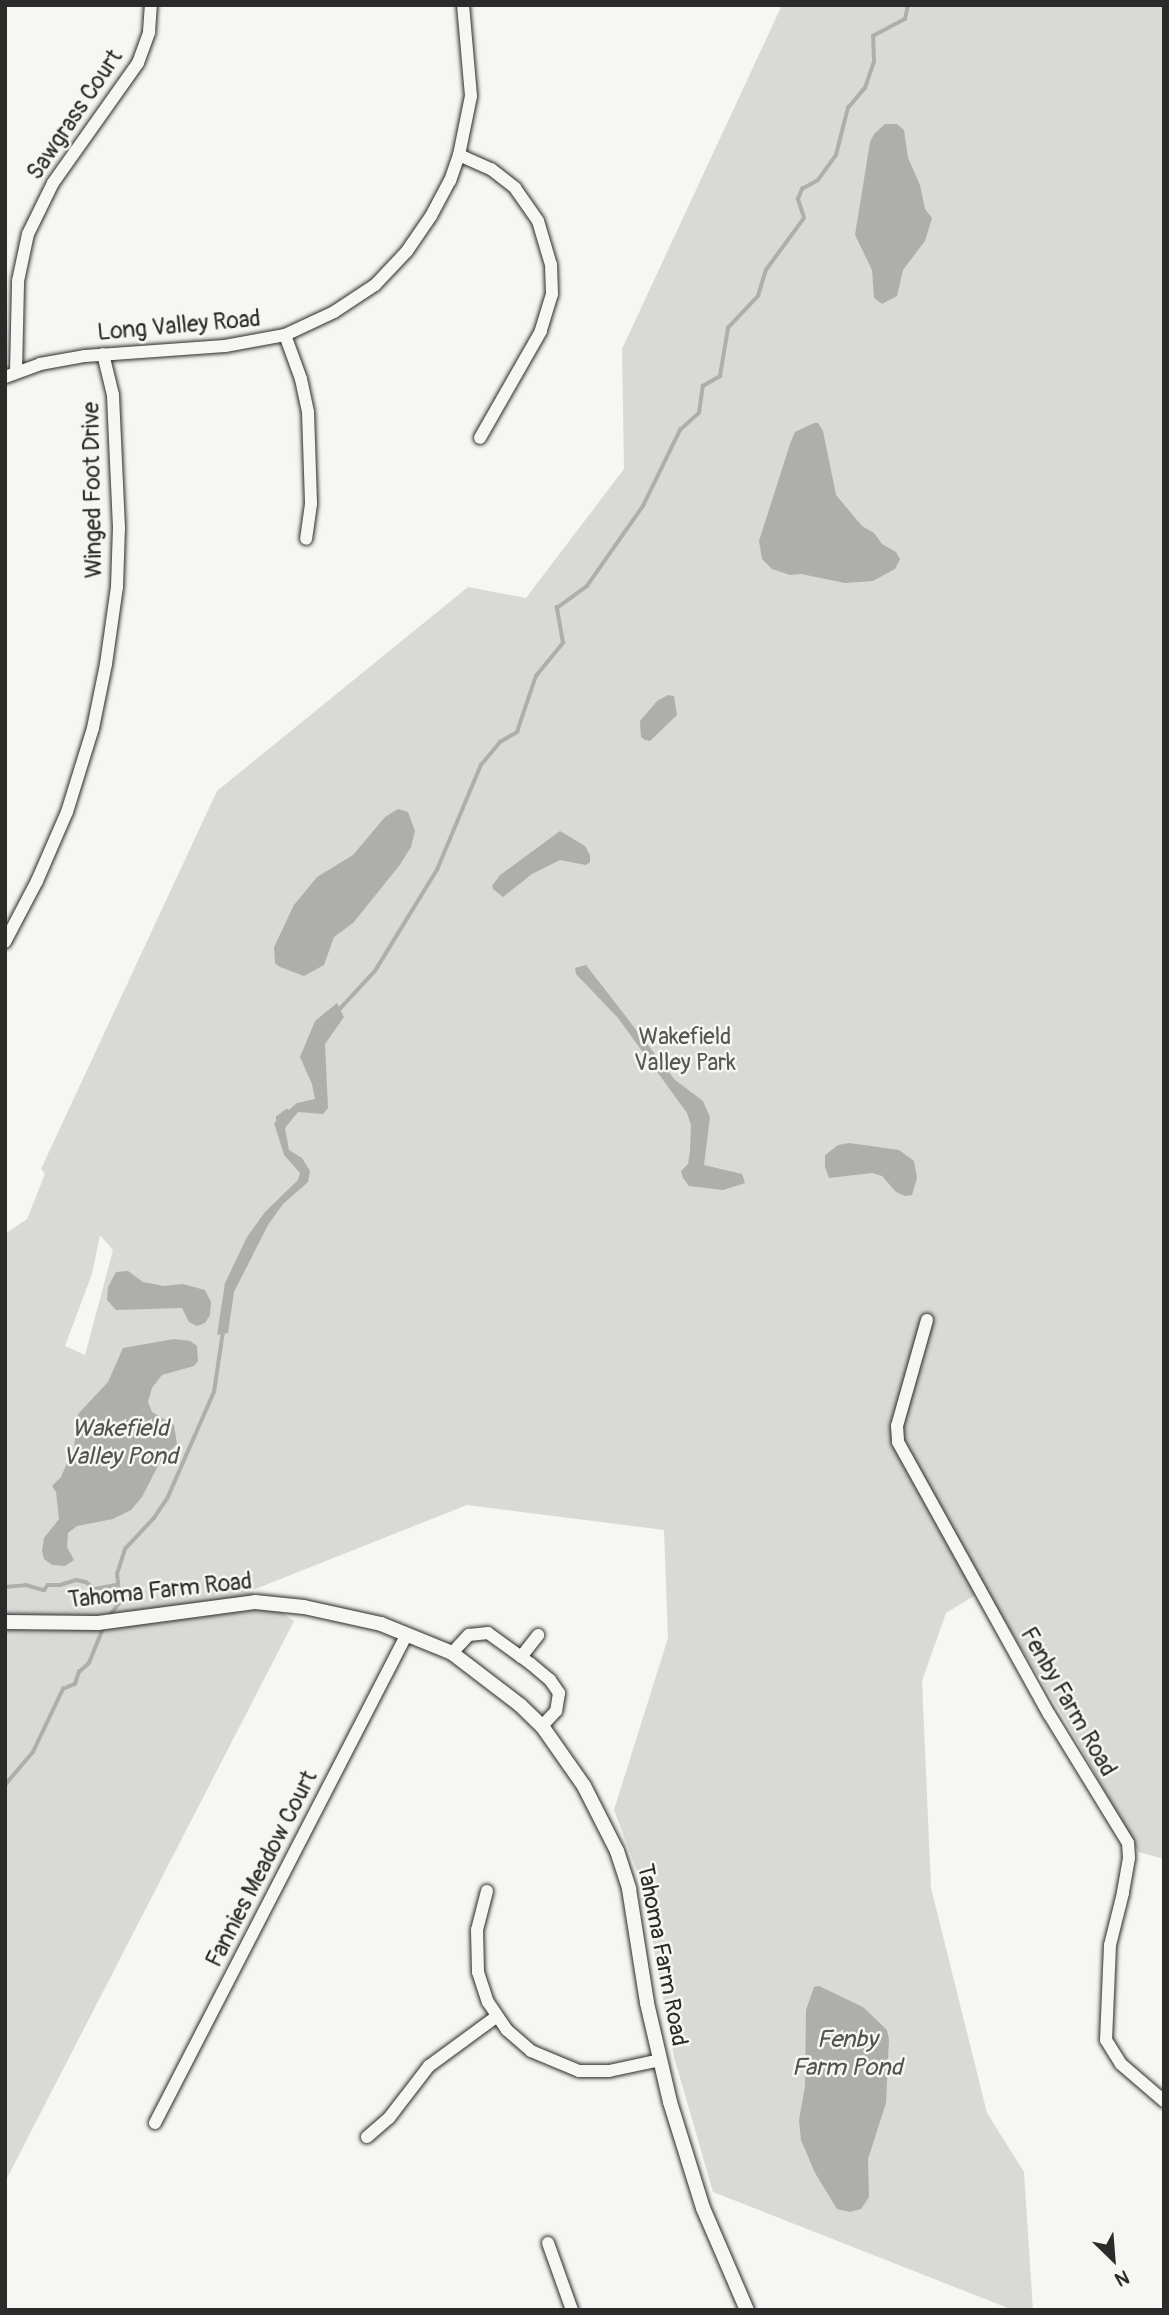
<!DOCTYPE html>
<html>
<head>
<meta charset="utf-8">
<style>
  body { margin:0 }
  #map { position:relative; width:1169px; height:2315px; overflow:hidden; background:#f6f6f2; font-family:Pangolin,sans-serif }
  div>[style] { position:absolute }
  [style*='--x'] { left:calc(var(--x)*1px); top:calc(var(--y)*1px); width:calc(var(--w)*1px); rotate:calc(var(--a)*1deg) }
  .green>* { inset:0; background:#d9d9d5 }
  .water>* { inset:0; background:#aeaeab }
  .stream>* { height:3.5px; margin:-1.75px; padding:0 1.75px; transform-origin:1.75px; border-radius:1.75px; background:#aeaeab }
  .roads { filter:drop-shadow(0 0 2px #2b2b2b) drop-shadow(0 0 2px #2b2b2b) }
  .minor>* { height:12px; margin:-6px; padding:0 6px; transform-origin:6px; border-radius:6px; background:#f6f6f2 }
  .tertiary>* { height:14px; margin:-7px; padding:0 7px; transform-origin:7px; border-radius:7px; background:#f6f6f2 }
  span { translate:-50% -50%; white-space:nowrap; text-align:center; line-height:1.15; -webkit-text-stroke:5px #f6f6f2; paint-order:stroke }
  .street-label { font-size:23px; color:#2b2b2b }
  .park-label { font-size:23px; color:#565656 }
  .water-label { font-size:24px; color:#525251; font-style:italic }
  .frame { position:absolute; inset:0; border:7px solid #2b2b2b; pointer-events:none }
  .north { position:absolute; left:1078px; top:2224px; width:70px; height:70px; -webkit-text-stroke:5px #f6f6f2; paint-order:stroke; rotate:155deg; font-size:19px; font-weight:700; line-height:28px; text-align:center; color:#2b2b2b }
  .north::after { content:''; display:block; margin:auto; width:24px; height:32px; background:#2b2b2b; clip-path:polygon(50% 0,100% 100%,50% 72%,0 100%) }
</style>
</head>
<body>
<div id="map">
  <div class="green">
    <div style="clip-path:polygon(evenodd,782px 5px,1164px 5px,1164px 1859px,1139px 1852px,1064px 1718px,985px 1589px,946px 1613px,922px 1681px,931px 1888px,987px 2113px,1024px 2172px,1033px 2310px,1013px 2310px,713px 2192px,674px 2057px,642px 1884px,614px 1810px,668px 1638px,664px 1530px,467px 1505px,250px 1591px,294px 1621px,5px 2182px,5px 1234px,27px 1219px,45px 1174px,41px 1169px,217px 791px,468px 587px,526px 598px,624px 469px,622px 349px,782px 5px,100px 1235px,113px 1250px,85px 1355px,65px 1346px,92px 1274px,100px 1235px)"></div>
  </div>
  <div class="water">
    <div style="clip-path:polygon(885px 124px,897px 124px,904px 130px,908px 158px,920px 185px,925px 209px,932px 218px,925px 241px,903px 270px,897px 296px,882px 304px,874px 298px,872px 270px,855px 235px,870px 142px,874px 134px)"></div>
    <div style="clip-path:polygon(814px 423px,818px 423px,823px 431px,836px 495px,862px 526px,874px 533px,882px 544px,896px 552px,900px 559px,895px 569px,873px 581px,845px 583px,801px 574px,790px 575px,772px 569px,762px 559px,759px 541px,790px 444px,795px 432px)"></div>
    <div style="clip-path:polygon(668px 695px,674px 696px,677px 715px,650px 741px,645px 740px,641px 737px,640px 721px,657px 701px)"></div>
    <div style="clip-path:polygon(398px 809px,408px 812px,415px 831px,411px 847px,399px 866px,353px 923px,334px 937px,324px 965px,304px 976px,280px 967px,275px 963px,274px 947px,294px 905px,317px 877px,353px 855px,385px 817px)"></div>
    <div style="clip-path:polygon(560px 831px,585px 846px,590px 855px,590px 862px,586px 865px,560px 860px,532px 874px,503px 897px,493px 889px,492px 886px,500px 875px)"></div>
    <div style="clip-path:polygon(586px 965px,675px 1080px,703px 1101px,710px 1117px,704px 1165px,742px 1174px,745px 1183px,723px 1190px,689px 1186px,683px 1178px,681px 1171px,688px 1164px,690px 1151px,691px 1125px,687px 1113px,618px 1018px,576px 974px,575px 968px)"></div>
    <div style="clip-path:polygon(337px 1003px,344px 1017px,325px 1044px,328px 1108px,323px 1114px,298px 1112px,285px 1128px,289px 1150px,302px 1158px,310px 1171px,308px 1182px,283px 1204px,268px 1225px,234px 1292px,228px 1333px,217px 1335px,225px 1283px,247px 1237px,265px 1212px,298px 1180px,300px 1173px,284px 1155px,274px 1123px,297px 1103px,315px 1099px,312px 1084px,300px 1057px,315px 1021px)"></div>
    <div style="clip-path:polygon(849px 1143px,899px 1150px,914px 1161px,917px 1178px,912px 1195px,905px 1196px,896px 1192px,882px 1176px,872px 1173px,829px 1178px,825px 1167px,825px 1155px,838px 1145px)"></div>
    <div style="clip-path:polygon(128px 1271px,143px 1282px,164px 1286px,183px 1284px,205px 1290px,211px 1302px,210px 1315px,205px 1323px,197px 1326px,189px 1322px,182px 1308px,116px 1310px,107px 1300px,108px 1287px,116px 1272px)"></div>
    <div style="clip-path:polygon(174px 1339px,190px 1341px,197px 1346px,198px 1361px,194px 1366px,162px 1375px,152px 1388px,148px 1402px,152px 1412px,174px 1425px,177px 1444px,160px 1462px,142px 1497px,131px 1510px,113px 1519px,77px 1526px,68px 1533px,67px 1547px,74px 1560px,65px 1566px,52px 1565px,44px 1559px,42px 1551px,44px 1538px,59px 1519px,56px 1492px,52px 1486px,61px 1477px,74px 1447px,78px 1414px,108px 1382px,123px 1348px)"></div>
    <div style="clip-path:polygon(819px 1986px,863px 2007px,887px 2030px,889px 2039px,886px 2103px,868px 2159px,869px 2197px,861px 2209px,850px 2212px,837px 2209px,815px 2173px,801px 2140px,799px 2120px,805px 2086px,806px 2010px,814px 1987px)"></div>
  </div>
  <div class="stream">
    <div style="--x:338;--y:1011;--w:54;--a:-47.2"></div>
    <div style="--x:375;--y:971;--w:119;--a:-58.5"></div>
    <div style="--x:437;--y:870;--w:114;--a:-67.3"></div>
    <div style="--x:481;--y:765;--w:30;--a:-50"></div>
    <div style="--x:500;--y:742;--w:20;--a:-30"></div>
    <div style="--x:517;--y:732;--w:59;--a:-71.3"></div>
    <div style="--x:536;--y:676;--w:43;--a:-50.7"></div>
    <div style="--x:563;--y:643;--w:36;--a:-100"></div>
    <div style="--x:557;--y:608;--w:37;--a:-36"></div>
    <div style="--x:587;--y:586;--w:98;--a:-55"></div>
    <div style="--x:643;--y:506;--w:85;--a:-64"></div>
    <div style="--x:680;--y:430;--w:25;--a:-42"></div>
    <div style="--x:699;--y:413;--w:27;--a:-82"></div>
    <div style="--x:703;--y:386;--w:20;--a:-30"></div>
    <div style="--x:720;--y:376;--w:49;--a:-80.5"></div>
    <div style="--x:728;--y:328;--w:44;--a:-46.8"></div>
    <div style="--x:758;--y:296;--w:27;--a:-73"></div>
    <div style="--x:766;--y:270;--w:64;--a:-53.8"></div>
    <div style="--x:804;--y:218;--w:20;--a:-108"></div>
    <div style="--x:798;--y:199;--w:11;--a:-68"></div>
    <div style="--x:802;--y:189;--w:18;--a:-29"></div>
    <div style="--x:818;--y:180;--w:31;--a:-54"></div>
    <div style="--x:836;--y:155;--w:49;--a:-75.7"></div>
    <div style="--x:848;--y:108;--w:26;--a:-50"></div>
    <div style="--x:865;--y:88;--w:28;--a:-71"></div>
    <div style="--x:874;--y:62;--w:26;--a:-92"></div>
    <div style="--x:873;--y:36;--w:36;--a:-28"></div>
    <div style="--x:905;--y:19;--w:14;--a:-78"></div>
    <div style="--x:278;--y:1124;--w:6;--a:-90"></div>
    <div style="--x:278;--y:1118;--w:11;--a:-38"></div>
    <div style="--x:5;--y:1587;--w:21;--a:-5"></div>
    <div style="--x:26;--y:1585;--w:19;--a:16"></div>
    <div style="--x:44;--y:1590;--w:6;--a:-51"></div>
    <div style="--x:48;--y:1585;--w:12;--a:0"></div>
    <div style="--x:60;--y:1585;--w:17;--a:-17"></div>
    <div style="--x:76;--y:1580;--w:10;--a:11"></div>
    <div style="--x:86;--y:1582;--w:11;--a:38"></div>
    <div style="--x:95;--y:1589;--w:21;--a:-11"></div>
    <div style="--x:110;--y:1615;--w:16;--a:-52"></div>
    <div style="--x:120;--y:1602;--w:28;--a:-96"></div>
    <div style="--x:117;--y:1574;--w:26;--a:-72"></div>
    <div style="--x:125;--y:1549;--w:42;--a:-46.9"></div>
    <div style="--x:154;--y:1518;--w:23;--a:-56"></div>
    <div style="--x:167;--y:1499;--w:117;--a:-66.3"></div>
    <div style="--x:214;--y:1392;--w:61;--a:-81.5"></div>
    <div style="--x:5;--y:1785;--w:43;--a:-49.7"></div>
    <div style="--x:33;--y:1752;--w:70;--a:-64.5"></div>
    <div style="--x:63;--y:1689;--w:13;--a:-23"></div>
    <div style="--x:75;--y:1684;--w:13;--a:-72"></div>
    <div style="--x:79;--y:1672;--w:13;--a:-42"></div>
    <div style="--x:89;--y:1663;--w:38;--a:-68"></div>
    <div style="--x:5;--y:1809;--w:18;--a:90"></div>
  </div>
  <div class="roads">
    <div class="minor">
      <div style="--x:459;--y:155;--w:35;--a:24"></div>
      <div style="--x:491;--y:169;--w:31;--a:38"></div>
      <div style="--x:515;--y:188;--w:40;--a:55.1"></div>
      <div style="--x:538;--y:221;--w:46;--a:73.5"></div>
      <div style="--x:551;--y:265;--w:29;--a:88"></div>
      <div style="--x:552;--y:294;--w:39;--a:107"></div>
      <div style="--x:541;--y:331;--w:123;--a:119.7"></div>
      <div style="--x:285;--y:335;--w:47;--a:70"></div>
      <div style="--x:301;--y:379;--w:34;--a:78"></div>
      <div style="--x:308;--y:412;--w:92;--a:88.1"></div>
      <div style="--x:311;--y:504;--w:35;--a:98"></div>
      <div style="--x:16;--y:372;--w:91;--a:-88.7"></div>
      <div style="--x:18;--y:281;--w:48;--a:-78"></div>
      <div style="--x:28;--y:234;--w:57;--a:-63.9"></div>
      <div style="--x:53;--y:183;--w:147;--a:-54.7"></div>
      <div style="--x:138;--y:63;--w:33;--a:-70"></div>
      <div style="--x:149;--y:32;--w:27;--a:-86"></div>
      <div style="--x:5;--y:377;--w:37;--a:-20"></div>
      <div style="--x:40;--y:364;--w:46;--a:-10.1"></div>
      <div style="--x:85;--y:356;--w:140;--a:-4.1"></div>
      <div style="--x:225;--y:346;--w:61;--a:-10.4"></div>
      <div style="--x:285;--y:335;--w:54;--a:-25.1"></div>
      <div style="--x:334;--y:312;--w:49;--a:-33.4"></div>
      <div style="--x:375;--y:285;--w:47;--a:-46.7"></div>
      <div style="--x:407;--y:251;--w:42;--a:-55.6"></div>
      <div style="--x:431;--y:216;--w:40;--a:-62"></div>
      <div style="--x:450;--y:181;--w:28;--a:-71"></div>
      <div style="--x:459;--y:155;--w:60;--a:-78.5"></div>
      <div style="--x:471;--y:96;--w:91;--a:-95"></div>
      <div style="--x:5;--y:942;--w:69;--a:-62.3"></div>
      <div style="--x:37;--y:881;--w:75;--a:-66.5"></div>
      <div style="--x:67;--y:812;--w:88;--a:-72.8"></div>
      <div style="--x:93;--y:728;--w:65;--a:-78.5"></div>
      <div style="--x:106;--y:664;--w:78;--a:-81.9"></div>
      <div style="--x:117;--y:587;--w:59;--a:-88.1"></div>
      <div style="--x:119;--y:528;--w:133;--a:-92.6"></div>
      <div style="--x:113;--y:395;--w:42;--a:-103.7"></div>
      <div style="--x:927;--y:1320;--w:110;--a:105.8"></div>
      <div style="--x:897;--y:1426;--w:16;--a:86"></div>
      <div style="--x:898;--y:1442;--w:311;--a:61"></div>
      <div style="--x:1049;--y:1714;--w:151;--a:58.5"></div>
      <div style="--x:1128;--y:1843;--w:15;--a:86"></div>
      <div style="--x:1129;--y:1858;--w:36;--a:100"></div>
      <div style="--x:1123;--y:1893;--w:54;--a:104"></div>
      <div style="--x:1110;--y:1945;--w:95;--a:92.4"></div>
      <div style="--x:1106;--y:2040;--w:28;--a:58"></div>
      <div style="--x:1121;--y:2064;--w:57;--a:40.7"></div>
      <div style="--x:452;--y:1653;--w:25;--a:-47"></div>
      <div style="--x:469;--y:1635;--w:19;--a:-6"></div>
      <div style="--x:488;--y:1633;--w:53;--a:35.8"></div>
      <div style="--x:531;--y:1664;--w:25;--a:40"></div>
      <div style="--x:550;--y:1680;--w:16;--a:55"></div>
      <div style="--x:559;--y:1693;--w:18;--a:99"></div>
      <div style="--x:556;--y:1711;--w:21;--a:133"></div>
      <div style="--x:521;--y:1657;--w:28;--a:-52"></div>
      <div style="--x:487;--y:1891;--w:40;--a:104.4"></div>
      <div style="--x:477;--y:1930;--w:42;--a:88.6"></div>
      <div style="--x:478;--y:1972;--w:32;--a:72"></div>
      <div style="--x:488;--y:2002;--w:34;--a:56"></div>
      <div style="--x:507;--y:2030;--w:32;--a:41"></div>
      <div style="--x:531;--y:2051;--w:52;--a:22.6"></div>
      <div style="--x:579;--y:2071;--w:30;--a:0"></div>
      <div style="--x:609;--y:2071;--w:52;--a:-12.2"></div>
      <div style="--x:155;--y:2123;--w:550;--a:-62.74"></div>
      <div style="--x:367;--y:2137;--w:29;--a:-41"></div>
      <div style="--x:389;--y:2118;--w:66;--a:-52.4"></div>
      <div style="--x:429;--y:2066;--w:83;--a:-36.2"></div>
      <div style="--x:548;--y:2243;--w:71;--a:70.3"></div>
    </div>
    <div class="tertiary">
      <div style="--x:5;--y:1622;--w:93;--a:0.6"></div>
      <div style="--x:98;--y:1623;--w:158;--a:-7.6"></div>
      <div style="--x:255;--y:1602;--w:49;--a:5.8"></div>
      <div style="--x:304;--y:1607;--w:79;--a:12.4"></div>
      <div style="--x:381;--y:1624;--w:77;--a:22.2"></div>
      <div style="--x:452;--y:1653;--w:86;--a:37.4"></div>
      <div style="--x:520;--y:1705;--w:30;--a:44"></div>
      <div style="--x:542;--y:1726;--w:73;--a:55"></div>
      <div style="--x:584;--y:1786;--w:73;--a:63.1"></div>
      <div style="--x:617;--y:1851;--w:40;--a:72"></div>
      <div style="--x:629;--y:1889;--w:115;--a:81"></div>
      <div style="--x:647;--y:2003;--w:102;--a:76.9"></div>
      <div style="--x:670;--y:2102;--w:111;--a:72.7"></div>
      <div style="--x:703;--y:2208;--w:111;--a:66.7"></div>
    </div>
  </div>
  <div class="street-label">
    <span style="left:75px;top:115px;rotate:-56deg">Sawgrass Court</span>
    <span style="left:179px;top:326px;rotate:-5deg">Long Valley Road</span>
    <span style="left:93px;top:490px;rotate:-91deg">Winged Foot Drive</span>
    <span style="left:160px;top:1591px;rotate:-6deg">Tahoma Farm Road</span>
    <span style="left:1068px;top:1702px;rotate:60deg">Fenby Farm Road</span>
    <span style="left:262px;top:1869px;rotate:-63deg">Fannies Meadow Court</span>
    <span style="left:662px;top:1955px;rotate:79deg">Tahoma Farm Road</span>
  </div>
  <div class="park-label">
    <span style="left:685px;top:1050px">Wakefield<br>Valley Park</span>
  </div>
  <div class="water-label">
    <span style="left:120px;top:1443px">Wakefield<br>Valley Pond</span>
    <span style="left:847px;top:2054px">Fenby<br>Farm Pond</span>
  </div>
  <div class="frame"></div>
  <div class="north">N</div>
</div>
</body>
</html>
